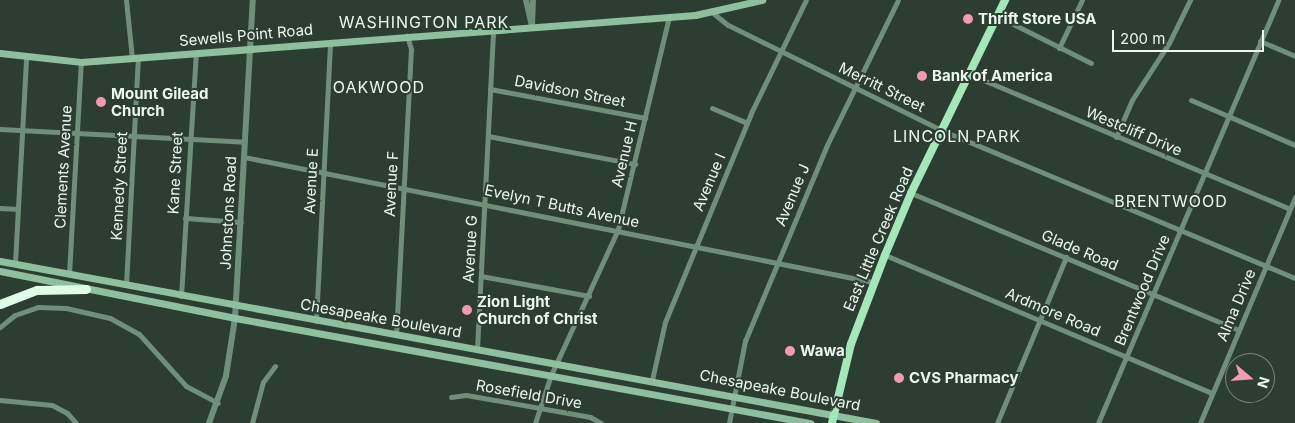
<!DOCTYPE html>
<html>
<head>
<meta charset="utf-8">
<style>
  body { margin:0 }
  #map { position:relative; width:1295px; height:423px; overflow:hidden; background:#2c3d31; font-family:Inter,sans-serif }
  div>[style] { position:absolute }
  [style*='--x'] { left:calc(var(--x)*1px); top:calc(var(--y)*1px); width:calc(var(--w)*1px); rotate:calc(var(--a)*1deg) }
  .minor>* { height:5px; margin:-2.5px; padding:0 2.5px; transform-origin:2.5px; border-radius:2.5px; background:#708f7a }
  .tertiary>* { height:6px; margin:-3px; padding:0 3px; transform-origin:3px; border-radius:3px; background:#708f7a }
  .secondary>* { height:7px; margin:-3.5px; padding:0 3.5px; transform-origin:3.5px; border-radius:3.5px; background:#8ec09f }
  .primary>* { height:8px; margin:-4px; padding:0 4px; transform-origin:4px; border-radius:4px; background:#a5e6bb }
  .motorway>* { height:9px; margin:-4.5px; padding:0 4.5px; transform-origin:4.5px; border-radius:4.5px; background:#defce7 }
  .dots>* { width:14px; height:14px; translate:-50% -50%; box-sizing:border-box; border:2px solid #2c3d31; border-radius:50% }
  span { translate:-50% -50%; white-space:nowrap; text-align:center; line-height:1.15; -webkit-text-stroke:4px #2c3d31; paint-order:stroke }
  .poi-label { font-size:15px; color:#ecf7ef; font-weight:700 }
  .left { translate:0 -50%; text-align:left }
  .street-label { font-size:15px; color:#ecf7ef }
  .neighbourhood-label { font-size:16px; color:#ecf7ef; letter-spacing:1px }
  .north { position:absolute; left:1225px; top:353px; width:50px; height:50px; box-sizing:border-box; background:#2c3d31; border:1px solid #79877d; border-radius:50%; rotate:108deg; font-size:14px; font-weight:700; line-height:20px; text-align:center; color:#ecf7ef }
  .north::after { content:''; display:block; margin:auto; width:18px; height:22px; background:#f29aae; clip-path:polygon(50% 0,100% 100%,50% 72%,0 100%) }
  .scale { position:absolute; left:1112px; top:30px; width:152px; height:22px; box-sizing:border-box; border:2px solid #ecf7ef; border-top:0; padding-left:6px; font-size:15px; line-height:18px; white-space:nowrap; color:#ecf7ef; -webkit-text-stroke:4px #2c3d31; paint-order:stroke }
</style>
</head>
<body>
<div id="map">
  <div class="minor">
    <div style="--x:126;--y:0;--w:58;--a:84.1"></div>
    <div style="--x:713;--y:13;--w:19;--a:39"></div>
    <div style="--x:728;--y:25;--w:237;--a:26.2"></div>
    <div style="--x:941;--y:130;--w:384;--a:22.7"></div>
    <div style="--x:997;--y:16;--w:105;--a:26.6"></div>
    <div style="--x:1260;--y:41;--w:38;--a:23"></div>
    <div style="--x:1059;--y:48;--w:53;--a:-64.4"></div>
    <div style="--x:969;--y:74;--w:348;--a:22.8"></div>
    <div style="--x:490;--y:89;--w:158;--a:10.6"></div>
    <div style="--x:1191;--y:100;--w:113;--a:23.4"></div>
    <div style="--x:712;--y:108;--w:38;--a:23"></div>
    <div style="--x:0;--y:129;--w:245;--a:3"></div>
    <div style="--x:488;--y:136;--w:150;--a:10.8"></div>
    <div style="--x:1116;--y:137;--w:40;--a:-66.6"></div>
    <div style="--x:1132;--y:100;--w:68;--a:-57"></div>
    <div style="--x:1169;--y:43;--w:48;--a:-64"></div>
    <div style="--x:244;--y:157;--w:641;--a:11.24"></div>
    <div style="--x:911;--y:193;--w:355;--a:22.7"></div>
    <div style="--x:0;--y:208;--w:18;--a:3"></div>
    <div style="--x:185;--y:218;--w:56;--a:4.1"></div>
    <div style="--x:885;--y:255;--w:355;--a:22.9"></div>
    <div style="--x:15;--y:263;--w:205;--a:-86.9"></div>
    <div style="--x:69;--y:274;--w:212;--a:-86.8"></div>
    <div style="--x:481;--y:276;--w:110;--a:10.5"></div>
    <div style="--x:126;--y:285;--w:227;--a:-87"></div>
    <div style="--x:181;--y:296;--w:243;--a:-86.5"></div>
    <div style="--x:316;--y:321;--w:279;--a:-87.1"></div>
    <div style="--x:0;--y:327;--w:19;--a:-39"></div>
    <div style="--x:15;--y:315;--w:24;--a:-19"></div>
    <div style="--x:38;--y:307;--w:28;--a:2"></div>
    <div style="--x:66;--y:308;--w:45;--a:12.8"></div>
    <div style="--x:110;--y:318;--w:33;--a:29"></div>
    <div style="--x:139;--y:334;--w:70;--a:47.9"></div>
    <div style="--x:186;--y:386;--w:36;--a:28"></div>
    <div style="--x:396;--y:335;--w:286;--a:-87"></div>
    <div style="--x:411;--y:49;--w:14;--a:-107"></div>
    <div style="--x:477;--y:349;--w:320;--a:-87.1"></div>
    <div style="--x:652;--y:380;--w:59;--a:-77.4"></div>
    <div style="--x:665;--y:322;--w:228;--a:-67.6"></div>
    <div style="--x:752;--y:111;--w:123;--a:-64.1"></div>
    <div style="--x:451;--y:397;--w:15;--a:-8"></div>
    <div style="--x:466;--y:395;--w:29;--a:10"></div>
    <div style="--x:495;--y:400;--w:97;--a:10.1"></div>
    <div style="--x:590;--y:417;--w:13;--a:29"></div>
    <div style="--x:0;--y:400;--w:52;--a:5.5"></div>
    <div style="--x:52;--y:405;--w:17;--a:28"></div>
    <div style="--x:67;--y:413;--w:13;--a:48"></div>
    <div style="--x:252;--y:423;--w:42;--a:-75"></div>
    <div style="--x:263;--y:382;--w:20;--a:-53"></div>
    <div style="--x:535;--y:423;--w:51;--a:-71.6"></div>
    <div style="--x:551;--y:375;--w:161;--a:-65.3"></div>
    <div style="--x:618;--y:229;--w:219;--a:-76.5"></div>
    <div style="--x:729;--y:423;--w:84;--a:-79"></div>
    <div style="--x:745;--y:341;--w:212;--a:-67.3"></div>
    <div style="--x:827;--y:145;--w:161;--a:-63.9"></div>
    <div style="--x:997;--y:423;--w:180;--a:-67.4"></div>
    <div style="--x:1098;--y:423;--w:460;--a:-66.9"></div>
    <div style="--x:1200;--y:423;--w:245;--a:-67.2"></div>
  </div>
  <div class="tertiary">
    <div style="--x:526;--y:0;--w:28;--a:77"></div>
    <div style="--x:532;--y:27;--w:27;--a:-88"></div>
    <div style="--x:209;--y:423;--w:50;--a:-70.1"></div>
    <div style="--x:226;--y:376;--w:59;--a:-81.2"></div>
    <div style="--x:235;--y:318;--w:319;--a:-86.8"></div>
  </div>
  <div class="secondary">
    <div style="--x:0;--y:53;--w:81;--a:6.3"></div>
    <div style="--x:81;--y:62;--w:616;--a:-4.38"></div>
    <div style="--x:695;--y:15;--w:69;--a:-12.6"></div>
    <div style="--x:0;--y:261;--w:891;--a:10.48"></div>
    <div style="--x:0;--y:271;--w:240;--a:11.3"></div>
    <div style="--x:235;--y:318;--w:585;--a:10.35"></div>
  </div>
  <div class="primary">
    <div style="--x:832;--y:423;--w:81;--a:-76.5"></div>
    <div style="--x:851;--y:344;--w:95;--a:-69.1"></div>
    <div style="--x:885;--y:255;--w:67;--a:-67.2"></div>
    <div style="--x:911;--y:193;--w:215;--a:-64"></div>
  </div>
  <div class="motorway">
    <div style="--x:0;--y:304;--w:40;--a:-21"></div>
    <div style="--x:37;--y:290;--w:49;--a:-1.2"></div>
  </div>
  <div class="dots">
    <div style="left:968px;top:19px;background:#f29aae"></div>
    <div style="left:922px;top:76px;background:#f29aae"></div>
    <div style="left:101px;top:102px;background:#f29aae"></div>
    <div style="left:467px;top:310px;background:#f29aae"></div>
    <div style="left:790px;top:351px;background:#f29aae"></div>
    <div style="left:899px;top:378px;background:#f29aae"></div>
  </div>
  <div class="poi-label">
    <span class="left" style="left:978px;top:19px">Thrift Store USA</span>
    <span class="left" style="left:932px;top:76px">Bank of America</span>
    <span class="left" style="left:111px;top:102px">Mount Gilead<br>Church</span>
    <span class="left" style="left:477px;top:310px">Zion Light<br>Church of Christ</span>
    <span class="left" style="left:800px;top:351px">Wawa</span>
    <span class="left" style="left:909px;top:378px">CVS Pharmacy</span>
  </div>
  <div class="street-label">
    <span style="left:246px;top:35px;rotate:-5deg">Sewells Point Road</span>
    <span style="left:882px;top:87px;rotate:26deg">Merritt Street</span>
    <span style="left:570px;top:91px;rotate:11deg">Davidson Street</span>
    <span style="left:1134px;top:131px;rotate:23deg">Westcliff Drive</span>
    <span style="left:624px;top:154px;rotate:-77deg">Avenue H</span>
    <span style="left:63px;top:167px;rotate:-87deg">Clements Avenue</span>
    <span style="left:175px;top:173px;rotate:-87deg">Kane Street</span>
    <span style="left:311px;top:181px;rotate:-87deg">Avenue E</span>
    <span style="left:709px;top:182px;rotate:-67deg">Avenue I</span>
    <span style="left:391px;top:184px;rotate:-87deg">Avenue F</span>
    <span style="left:119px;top:186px;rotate:-87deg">Kennedy Street</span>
    <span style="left:792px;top:195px;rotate:-67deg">Avenue J</span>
    <span style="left:562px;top:206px;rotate:12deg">Evelyn T Butts Avenue</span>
    <span style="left:228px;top:213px;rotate:-87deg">Johnstons Road</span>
    <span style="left:878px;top:239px;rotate:-67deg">East Little Creek Road</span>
    <span style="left:470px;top:249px;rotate:-87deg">Avenue G</span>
    <span style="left:1080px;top:250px;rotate:23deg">Glade Road</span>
    <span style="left:1142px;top:290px;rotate:-67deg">Brentwood Drive</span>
    <span style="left:1236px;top:305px;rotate:-67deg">Alma Drive</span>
    <span style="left:1053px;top:312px;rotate:23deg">Ardmore Road</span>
    <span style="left:381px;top:318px;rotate:10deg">Chesapeake Boulevard</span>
    <span style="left:780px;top:390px;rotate:11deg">Chesapeake Boulevard</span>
    <span style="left:529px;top:394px;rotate:10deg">Rosefield Drive</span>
  </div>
  <div class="neighbourhood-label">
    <span style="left:424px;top:22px">WASHINGTON PARK</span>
    <span style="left:379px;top:87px">OAKWOOD</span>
    <span style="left:957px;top:136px">LINCOLN PARK</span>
    <span style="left:1171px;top:201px">BRENTWOOD</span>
  </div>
  <div class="north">N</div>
  <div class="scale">200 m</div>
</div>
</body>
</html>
